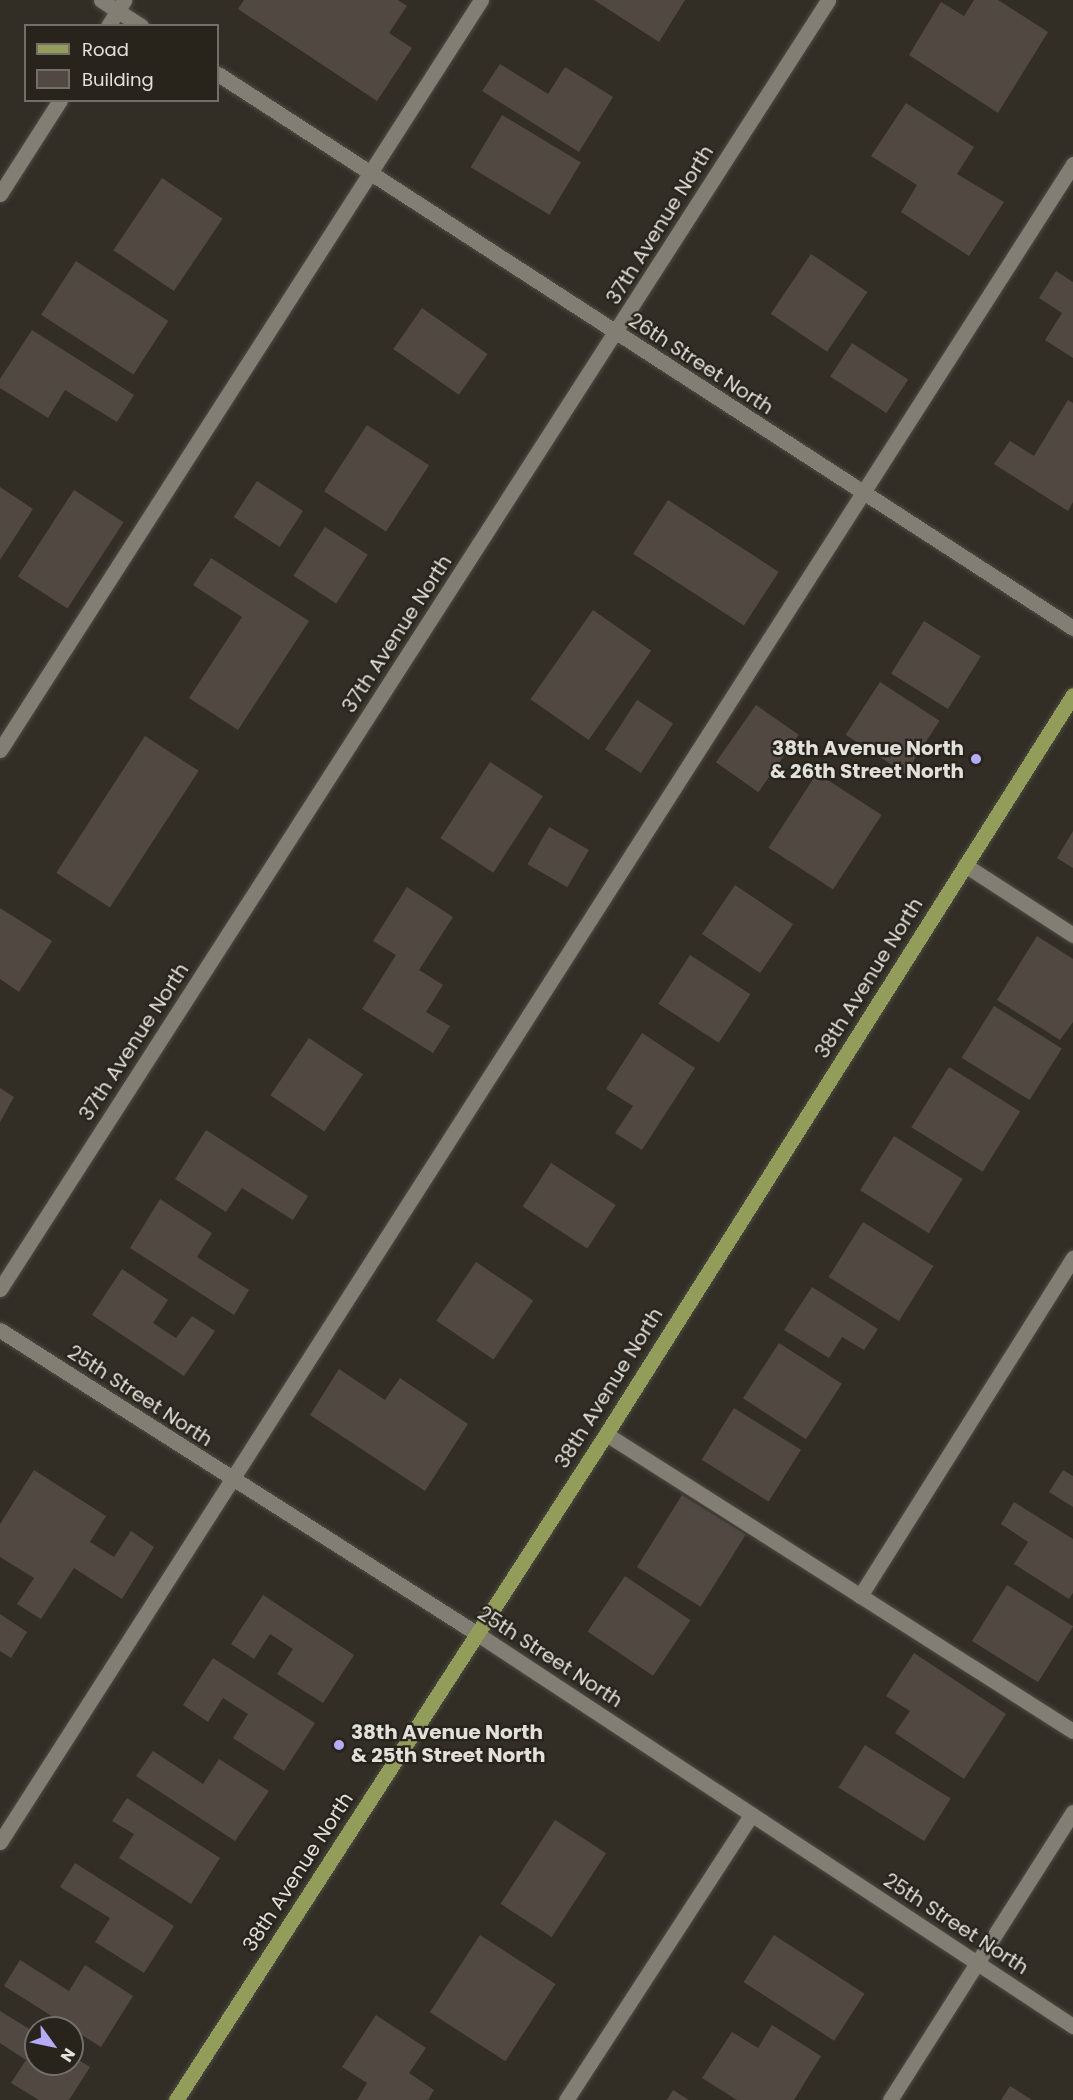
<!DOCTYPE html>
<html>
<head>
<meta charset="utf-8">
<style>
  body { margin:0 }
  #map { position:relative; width:1073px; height:2100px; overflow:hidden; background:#322e26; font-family:Poppins,sans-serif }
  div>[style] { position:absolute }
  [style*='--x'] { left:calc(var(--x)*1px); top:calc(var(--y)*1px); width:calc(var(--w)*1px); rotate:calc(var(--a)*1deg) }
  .building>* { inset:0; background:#514842; transform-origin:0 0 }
  .roads { filter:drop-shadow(0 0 2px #4d4b44) drop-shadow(0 0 2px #4d4b44) }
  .minor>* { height:15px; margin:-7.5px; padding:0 7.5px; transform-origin:7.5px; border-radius:7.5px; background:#827e74 }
  .major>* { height:15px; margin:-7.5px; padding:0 7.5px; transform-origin:7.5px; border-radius:7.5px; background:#929d5a }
  .dots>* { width:16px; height:16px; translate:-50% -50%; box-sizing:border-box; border:3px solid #28241c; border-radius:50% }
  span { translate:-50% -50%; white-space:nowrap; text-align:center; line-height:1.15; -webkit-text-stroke:4.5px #28241c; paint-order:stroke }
  .street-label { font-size:20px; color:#e2e0db }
  .poi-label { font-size:20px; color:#e2e0db; font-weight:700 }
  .right { translate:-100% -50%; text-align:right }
  .left { translate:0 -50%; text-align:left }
  .legend { position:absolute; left:24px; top:24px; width:195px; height:78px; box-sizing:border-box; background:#28241c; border:2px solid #726f68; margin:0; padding:8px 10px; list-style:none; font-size:18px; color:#e2e0db }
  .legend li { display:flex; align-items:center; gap:12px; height:30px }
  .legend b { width:30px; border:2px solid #726f68 }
  .north { position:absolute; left:24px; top:2016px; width:60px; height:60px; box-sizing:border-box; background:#28241c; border:2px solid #726f68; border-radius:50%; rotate:123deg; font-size:16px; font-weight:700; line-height:24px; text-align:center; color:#e2e0db }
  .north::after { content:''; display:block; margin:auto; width:21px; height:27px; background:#b5acf9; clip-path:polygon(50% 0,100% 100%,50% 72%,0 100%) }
</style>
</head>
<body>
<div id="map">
  <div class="building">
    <div style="clip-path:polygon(244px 0,398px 0,407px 6px,389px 33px,412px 48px,377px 101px,238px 9px)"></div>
    <div style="clip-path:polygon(594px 0,685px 0,659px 42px)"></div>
    <div style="clip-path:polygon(974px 0,998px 0,1048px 32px,998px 113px,909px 55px,941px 2px,964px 16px)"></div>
    <div style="clip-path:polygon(500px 64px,548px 94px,565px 67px,613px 97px,579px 152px,482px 91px)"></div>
    <div style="clip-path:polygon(906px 103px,974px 147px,957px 174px,1004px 202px,969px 256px,901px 212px,917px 185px,871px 156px)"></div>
    <div style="left:502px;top:115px;width:92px;height:61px;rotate:31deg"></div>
    <div style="left:162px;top:178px;width:73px;height:87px;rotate:34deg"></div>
    <div style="left:811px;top:254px;width:68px;height:72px;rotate:34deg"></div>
    <div style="left:76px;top:261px;width:110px;height:64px;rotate:33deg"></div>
    <div style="clip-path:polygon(1056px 271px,1073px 282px,1073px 358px,1045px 340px,1062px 313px,1039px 298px)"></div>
    <div style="left:422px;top:308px;width:80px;height:50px;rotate:35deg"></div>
    <div style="clip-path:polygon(32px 330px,134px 395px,117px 422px,65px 390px,48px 418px,0 388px,0 379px)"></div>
    <div style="left:852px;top:343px;width:67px;height:40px;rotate:33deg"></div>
    <div style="clip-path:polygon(1068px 400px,1073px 403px,1073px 502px,1068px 511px,994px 464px,1010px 441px,1034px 456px)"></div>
    <div style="left:367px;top:425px;width:74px;height:79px;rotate:33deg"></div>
    <div style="left:257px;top:481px;width:55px;height:43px;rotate:33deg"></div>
    <div style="clip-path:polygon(0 487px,33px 509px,0 560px)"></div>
    <div style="left:74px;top:490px;width:59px;height:103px;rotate:33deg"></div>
    <div style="left:668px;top:500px;width:132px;height:64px;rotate:33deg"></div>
    <div style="left:325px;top:527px;width:51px;height:58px;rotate:33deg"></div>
    <div style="clip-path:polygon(211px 558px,309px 621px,238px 730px,189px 698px,242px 617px,193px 585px)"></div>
    <div style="left:593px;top:610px;width:71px;height:109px;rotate:35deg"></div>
    <div style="left:924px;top:621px;width:67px;height:62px;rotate:32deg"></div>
    <div style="left:880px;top:682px;width:71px;height:63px;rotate:33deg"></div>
    <div style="left:637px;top:700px;width:43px;height:59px;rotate:33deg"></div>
    <div style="left:756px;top:705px;width:52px;height:70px;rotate:35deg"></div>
    <div style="left:145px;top:736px;width:64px;height:163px;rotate:33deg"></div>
    <div style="left:490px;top:762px;width:63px;height:91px;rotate:33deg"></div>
    <div style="left:817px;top:773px;width:77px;height:89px;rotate:33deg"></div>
    <div style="left:549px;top:827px;width:46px;height:43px;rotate:30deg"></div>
    <div style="clip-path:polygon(1073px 831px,1073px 868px,1057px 858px)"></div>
    <div style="left:735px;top:885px;width:70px;height:59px;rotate:34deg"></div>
    <div style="clip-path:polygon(407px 887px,453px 917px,419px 970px,443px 985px,426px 1012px,450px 1026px,433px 1053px,362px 1009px,396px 955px,373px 941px)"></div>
    <div style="clip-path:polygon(0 908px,52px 941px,19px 992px,0 979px)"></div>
    <div style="clip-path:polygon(1037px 936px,1073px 959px,1073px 1022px,1060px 1040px,997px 1000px)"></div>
    <div style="left:690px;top:955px;width:72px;height:58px;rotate:33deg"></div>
    <div style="left:994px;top:1006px;width:80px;height:61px;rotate:32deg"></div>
    <div style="clip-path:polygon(642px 1033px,695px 1068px,642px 1150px,615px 1133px,633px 1106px,606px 1089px)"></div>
    <div style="left:309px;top:1038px;width:65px;height:69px;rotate:34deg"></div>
    <div style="left:949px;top:1067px;width:84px;height:71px;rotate:32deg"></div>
    <div style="clip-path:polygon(0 1088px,14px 1097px,0 1122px)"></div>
    <div style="clip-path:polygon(206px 1130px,308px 1196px,293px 1220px,242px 1188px,226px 1212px,175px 1179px)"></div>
    <div style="left:894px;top:1136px;width:81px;height:64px;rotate:32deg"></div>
    <div style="left:551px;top:1163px;width:77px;height:52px;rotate:33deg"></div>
    <div style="clip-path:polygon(160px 1199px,212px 1233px,197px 1257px,249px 1290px,234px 1315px,130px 1248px)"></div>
    <div style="left:863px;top:1222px;width:83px;height:65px;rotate:32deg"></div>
    <div style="left:476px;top:1262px;width:69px;height:71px;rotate:34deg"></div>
    <div style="clip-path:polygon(122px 1269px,168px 1300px,153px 1323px,176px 1338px,192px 1316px,215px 1331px,184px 1376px,92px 1315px)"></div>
    <div style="clip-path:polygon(812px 1287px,878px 1329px,864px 1350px,842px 1337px,829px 1358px,784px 1330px)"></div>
    <div style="left:779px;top:1343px;width:75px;height:66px;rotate:33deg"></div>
    <div style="clip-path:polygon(339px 1369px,385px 1400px,400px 1378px,468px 1424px,425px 1491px,310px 1415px)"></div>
    <div style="left:734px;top:1408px;width:79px;height:61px;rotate:32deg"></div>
    <div style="clip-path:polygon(34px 1470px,106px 1516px,90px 1542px,114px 1557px,131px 1531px,154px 1547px,122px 1599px,74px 1568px,41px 1619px,17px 1604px,34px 1578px,0 1557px,0 1524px)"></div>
    <div style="clip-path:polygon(1063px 1470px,1073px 1476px,1073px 1507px,1049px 1492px)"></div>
    <div style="left:682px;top:1495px;width:75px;height:85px;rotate:32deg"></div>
    <div style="clip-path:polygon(1014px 1502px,1073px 1539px,1073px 1593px,1069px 1599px,1014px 1564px,1028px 1542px,1001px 1524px)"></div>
    <div style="left:625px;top:1576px;width:79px;height:67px;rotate:34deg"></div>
    <div style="left:1007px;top:1585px;width:78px;height:66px;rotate:32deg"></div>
    <div style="clip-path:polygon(263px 1595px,354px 1655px,323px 1703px,277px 1674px,293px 1649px,270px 1634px,254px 1659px,231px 1644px)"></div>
    <div style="clip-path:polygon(0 1614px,27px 1632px,11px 1658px,0 1651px)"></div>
    <div style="clip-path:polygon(914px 1653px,1006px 1714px,964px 1779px,895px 1733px,910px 1711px,886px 1696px)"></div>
    <div style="clip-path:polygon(213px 1658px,315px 1723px,284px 1771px,233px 1738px,248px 1714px,223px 1698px,208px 1722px,183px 1705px)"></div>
    <div style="left:865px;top:1745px;width:101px;height:50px;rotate:32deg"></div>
    <div style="clip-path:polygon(153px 1751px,203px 1784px,219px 1759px,269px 1791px,235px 1841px,136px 1776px)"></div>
    <div style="clip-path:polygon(127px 1798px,220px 1858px,191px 1904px,119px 1858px,134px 1834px,112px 1821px)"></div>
    <div style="left:555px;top:1820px;width:61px;height:100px;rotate:33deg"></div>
    <div style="clip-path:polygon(75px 1863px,174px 1926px,144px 1973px,95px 1942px,110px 1918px,60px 1887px)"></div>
    <div style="left:480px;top:1935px;width:90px;height:92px;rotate:33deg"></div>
    <div style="left:774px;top:1935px;width:108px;height:56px;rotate:33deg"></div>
    <div style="clip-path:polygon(20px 1960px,69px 1991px,85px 1965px,133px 1996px,101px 2047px,4px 1986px)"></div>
    <div style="clip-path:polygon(0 2011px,36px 2033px,36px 2064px,72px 2064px,72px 2056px,90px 2067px,69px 2100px,39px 2100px,11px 2083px,26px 2060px,0 2043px)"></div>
    <div style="clip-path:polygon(376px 2015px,426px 2048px,409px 2073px,434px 2090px,428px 2100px,357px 2100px,367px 2083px,342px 2067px)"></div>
    <div style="clip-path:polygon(772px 2025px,821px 2056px,794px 2100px,737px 2100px,702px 2078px,732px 2032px,758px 2048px)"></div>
    <div style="clip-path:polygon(1010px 2086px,1032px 2100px,1001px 2100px)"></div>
    <div style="clip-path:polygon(673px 2090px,689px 2100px,667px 2100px)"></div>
  </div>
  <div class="roads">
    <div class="minor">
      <div style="--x:101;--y:0;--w:48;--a:33"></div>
      <div style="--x:108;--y:26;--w:31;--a:-58"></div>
      <div style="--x:218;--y:74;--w:1019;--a:32.94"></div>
      <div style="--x:0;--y:194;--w:112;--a:-57.4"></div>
      <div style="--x:0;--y:750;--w:891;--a:-57.33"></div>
      <div style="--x:965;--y:865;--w:129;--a:32.9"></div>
      <div style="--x:0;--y:1289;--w:1532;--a:-57.28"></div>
      <div style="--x:0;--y:1330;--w:564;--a:32.48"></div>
      <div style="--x:476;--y:1633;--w:715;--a:33.36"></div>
      <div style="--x:606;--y:1434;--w:553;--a:32.46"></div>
      <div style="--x:860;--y:1596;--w:400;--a:-57.8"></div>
      <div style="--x:0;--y:1842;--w:1992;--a:-57.4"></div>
      <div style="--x:566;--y:2100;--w:340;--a:-57"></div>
      <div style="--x:890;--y:2100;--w:341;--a:-57.6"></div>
    </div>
    <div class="major">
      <div style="--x:176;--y:2100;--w:793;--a:-57.15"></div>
      <div style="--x:606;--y:1434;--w:874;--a:-57.71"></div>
    </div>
  </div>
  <div class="dots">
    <div style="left:976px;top:759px;background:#b5acf9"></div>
    <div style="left:339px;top:1745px;background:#b5acf9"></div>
  </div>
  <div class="street-label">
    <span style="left:660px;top:225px;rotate:-58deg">37th Avenue North</span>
    <span style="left:701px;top:364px;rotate:33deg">26th Street North</span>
    <span style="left:397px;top:634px;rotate:-57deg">37th Avenue North</span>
    <span style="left:869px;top:978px;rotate:-58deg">38th Avenue North</span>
    <span style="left:134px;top:1042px;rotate:-57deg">37th Avenue North</span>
    <span style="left:609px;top:1388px;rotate:-58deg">38th Avenue North</span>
    <span style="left:140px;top:1396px;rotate:33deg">25th Street North</span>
    <span style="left:550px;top:1657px;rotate:33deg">25th Street North</span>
    <span style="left:298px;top:1872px;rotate:-57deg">38th Avenue North</span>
    <span style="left:956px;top:1924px;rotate:33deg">25th Street North</span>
  </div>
  <div class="poi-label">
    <span class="right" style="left:964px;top:760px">38th Avenue North<br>&amp; 26th Street North</span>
    <span class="left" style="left:351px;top:1744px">38th Avenue North<br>&amp; 25th Street North</span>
  </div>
  <ul class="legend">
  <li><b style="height:8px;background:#929d5a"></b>Road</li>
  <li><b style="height:16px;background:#514842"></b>Building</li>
  </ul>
  <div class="north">N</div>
</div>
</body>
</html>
